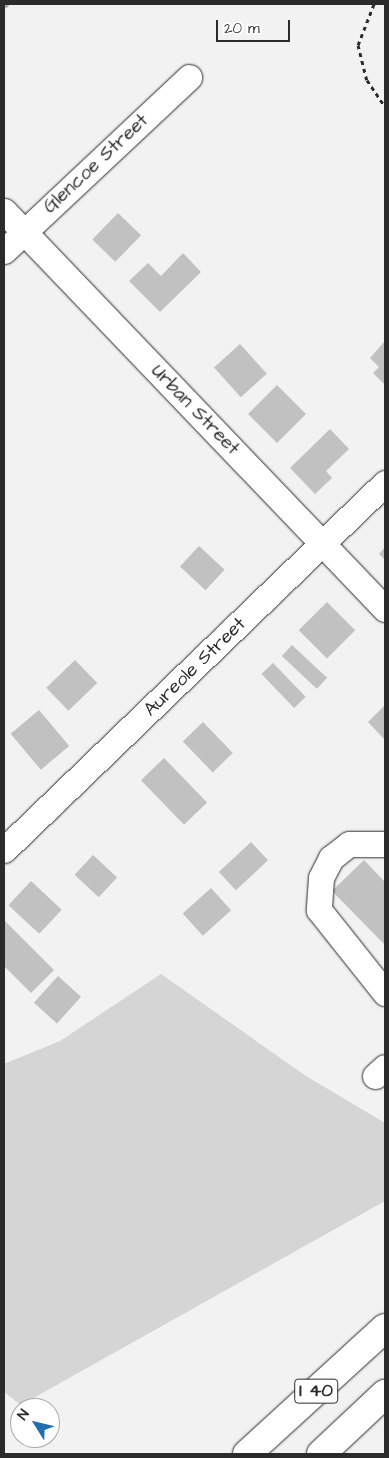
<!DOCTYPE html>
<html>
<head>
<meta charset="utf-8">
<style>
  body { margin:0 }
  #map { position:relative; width:389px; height:1458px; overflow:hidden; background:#f2f2f2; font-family:"Architects Daughter",sans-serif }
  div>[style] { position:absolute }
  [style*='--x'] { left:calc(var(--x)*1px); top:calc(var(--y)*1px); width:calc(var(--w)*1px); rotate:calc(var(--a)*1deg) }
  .green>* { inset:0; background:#d5d5d5 }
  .stream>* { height:8px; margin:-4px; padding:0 4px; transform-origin:4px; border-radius:4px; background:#ababab }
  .building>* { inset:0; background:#c1c1c1; transform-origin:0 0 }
  .path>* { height:3px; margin-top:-1.5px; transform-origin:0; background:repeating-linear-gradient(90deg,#2b2b2b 0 4px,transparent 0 8px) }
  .roads { filter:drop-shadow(0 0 1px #2b2b2b) drop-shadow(0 0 1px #2b2b2b) }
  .minor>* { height:25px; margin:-12.5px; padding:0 12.5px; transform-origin:12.5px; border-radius:12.5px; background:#fff }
  .highway>* { height:28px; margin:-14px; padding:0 14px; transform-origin:14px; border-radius:14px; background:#fff }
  span { translate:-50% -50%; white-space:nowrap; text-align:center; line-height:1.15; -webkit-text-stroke:4.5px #fff; paint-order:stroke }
  .shield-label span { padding:1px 4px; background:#fff; border:1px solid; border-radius:4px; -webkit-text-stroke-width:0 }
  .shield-label { font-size:18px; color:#2b2b2b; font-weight:700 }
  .street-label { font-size:19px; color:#2b2b2b }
  .frame { position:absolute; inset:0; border:5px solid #2b2b2b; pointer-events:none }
  .north { position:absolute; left:10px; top:1398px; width:50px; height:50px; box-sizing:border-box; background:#fff; border:1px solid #aaa; border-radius:50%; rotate:306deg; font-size:14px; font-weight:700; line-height:20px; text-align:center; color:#2b2b2b }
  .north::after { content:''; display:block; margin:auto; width:18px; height:22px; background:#1f6fb2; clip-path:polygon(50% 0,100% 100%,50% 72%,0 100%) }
  .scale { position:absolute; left:216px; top:20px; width:74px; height:22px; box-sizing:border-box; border:2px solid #2b2b2b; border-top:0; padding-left:6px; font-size:15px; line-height:18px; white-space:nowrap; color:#2b2b2b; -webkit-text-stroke:4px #fff; paint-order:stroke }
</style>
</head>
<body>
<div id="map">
  <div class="green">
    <div style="clip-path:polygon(161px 974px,306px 1076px,385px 1123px,385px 1201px,21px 1405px,4px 1392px,4px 1064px,60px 1041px)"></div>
  </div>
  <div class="stream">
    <div style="--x:4;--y:4;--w:1;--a:0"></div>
  </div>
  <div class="building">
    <div style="left:118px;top:213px;width:32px;height:37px;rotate:44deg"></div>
    <div style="clip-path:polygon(183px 253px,201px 272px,160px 312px,129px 281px,148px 263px,161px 276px)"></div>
    <div style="clip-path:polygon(384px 342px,385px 344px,385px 385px,373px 373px,379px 367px,370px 358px)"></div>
    <div style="left:240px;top:344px;width:40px;height:35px;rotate:48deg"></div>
    <div style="left:277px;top:385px;width:41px;height:41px;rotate:45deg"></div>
    <div style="clip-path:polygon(330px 429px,349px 449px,326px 471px,332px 478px,315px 494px,290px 468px)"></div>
    <div style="left:199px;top:546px;width:35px;height:28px;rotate:43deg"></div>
    <div style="clip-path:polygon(385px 547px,385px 560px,379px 554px)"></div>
    <div style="left:327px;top:602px;width:40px;height:40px;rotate:45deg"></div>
    <div style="left:292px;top:645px;width:48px;height:15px;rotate:43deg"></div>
    <div style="left:75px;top:660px;width:32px;height:40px;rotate:46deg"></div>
    <div style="left:273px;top:663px;width:47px;height:16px;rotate:46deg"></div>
    <div style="clip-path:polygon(385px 705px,385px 740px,368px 722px)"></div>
    <div style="left:39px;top:710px;width:47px;height:37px;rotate:50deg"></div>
    <div style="left:203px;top:722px;width:43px;height:28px;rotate:46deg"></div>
    <div style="left:164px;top:758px;width:62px;height:32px;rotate:46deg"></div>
    <div style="left:251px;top:842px;width:25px;height:44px;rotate:47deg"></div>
    <div style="left:93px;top:855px;width:33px;height:27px;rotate:43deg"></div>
    <div style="clip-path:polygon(364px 860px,385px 882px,385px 945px,332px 891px)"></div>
    <div style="left:31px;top:881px;width:42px;height:33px;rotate:43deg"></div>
    <div style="left:211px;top:888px;width:30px;height:38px;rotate:48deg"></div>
    <div style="clip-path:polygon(4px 920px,54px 970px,31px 993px,4px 966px)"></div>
    <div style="left:58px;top:976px;width:31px;height:36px;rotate:42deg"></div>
  </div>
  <div class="path">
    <div style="--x:374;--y:4;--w:44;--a:111.3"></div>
    <div style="--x:358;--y:45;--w:36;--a:76"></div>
    <div style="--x:367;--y:80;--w:32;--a:56"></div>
  </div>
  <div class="roads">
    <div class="minor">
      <div style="--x:4;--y:211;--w:551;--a:46.25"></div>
      <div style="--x:4;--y:251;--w:254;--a:-43.2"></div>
      <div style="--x:385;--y:844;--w:36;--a:180"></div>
      <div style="--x:349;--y:844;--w:23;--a:142"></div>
      <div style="--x:331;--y:858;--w:22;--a:117"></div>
      <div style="--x:321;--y:878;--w:32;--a:94"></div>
      <div style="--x:319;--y:910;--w:106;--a:51.5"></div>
      <div style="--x:4;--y:850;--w:529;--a:-43.93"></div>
      <div style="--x:375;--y:1076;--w:13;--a:-42"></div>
    </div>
    <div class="highway">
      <div style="--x:247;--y:1454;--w:187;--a:-42.4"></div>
      <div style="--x:321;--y:1454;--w:88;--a:-43.2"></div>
    </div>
  </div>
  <div class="shield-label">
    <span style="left:316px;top:1391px">I 40</span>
  </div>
  <div class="street-label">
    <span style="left:96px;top:164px;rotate:-43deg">Glencoe Street</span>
    <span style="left:195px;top:410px;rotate:46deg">Urban Street</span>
    <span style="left:195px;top:667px;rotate:-44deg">Aureole Street</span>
  </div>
  <div class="frame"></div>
  <div class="north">N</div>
  <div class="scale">20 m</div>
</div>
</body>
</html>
